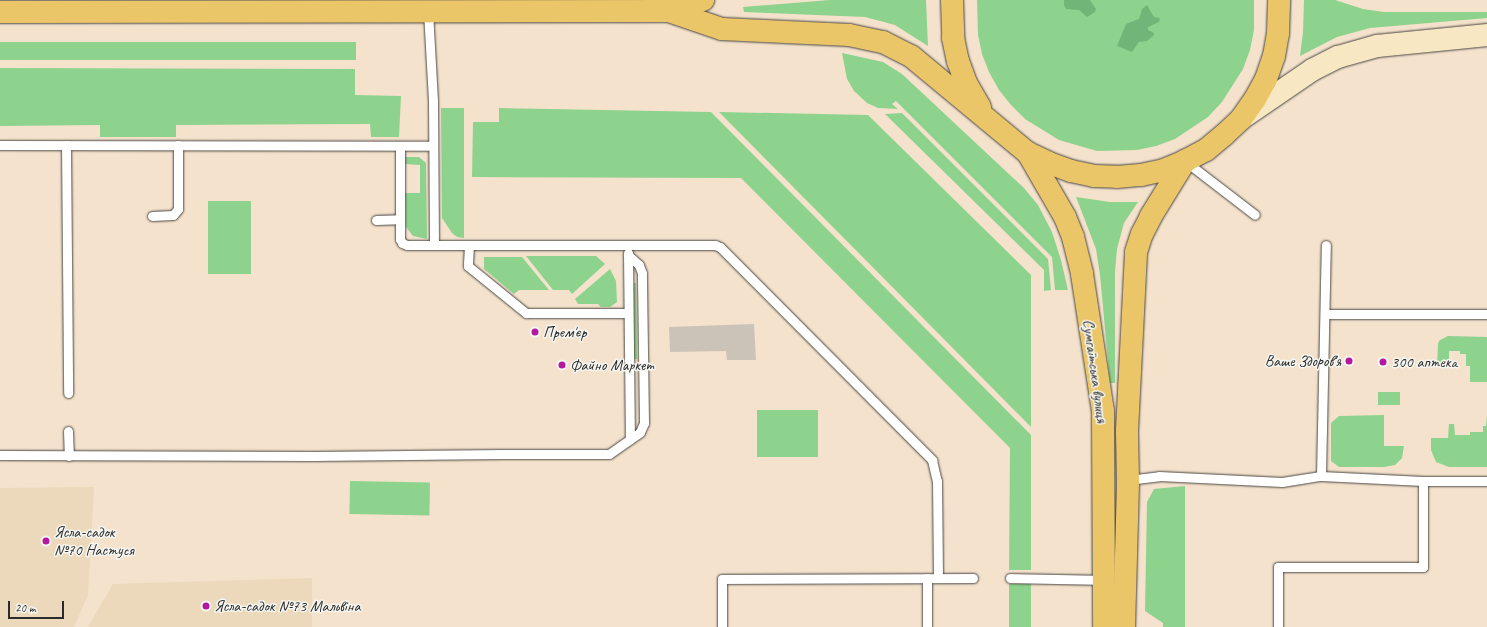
<!DOCTYPE html>
<html>
<head>
<meta charset="utf-8">
<style>
  body { margin:0 }
  #map { position:relative; width:1487px; height:627px; overflow:hidden; background:#f4e2cc; font-family:Caveat,sans-serif }
  div>[style] { position:absolute }
  [style*='--x'] { left:calc(var(--x)*1px); top:calc(var(--y)*1px); width:calc(var(--w)*1px); rotate:calc(var(--a)*1deg) }
  .built>* { inset:0; background:#ecd8ba }
  .industrial>* { inset:0; background:#cbc3b8 }
  .green>* { inset:0; background:#8ed38d; transform-origin:0 0 }
  .forest>* { inset:0; background:#72b578 }
  .roads { filter:drop-shadow(0 0 1px #494643) drop-shadow(0 0 1px #494643) }
  .service>* { height:9px; margin:-4.5px; padding:0 4.5px; transform-origin:4.5px; border-radius:4.5px; background:#fff }
  .secondary>* { height:22px; margin:-11px; padding:0 11px; transform-origin:11px; border-radius:11px; background:#f7e8c3 }
  .primary>* { height:22px; margin:-11px; padding:0 11px; transform-origin:11px; border-radius:11px; background:#ebc669 }
  .dots>* { width:11px; height:11px; translate:-50% -50%; box-sizing:border-box; border:2px solid #f6f6f2; border-radius:50% }
  span { translate:-50% -50%; white-space:nowrap; text-align:center; line-height:1.15; -webkit-text-stroke:3px #f6f6f2; paint-order:stroke }
  .poi-label { font-size:16px; color:#2b2b2b }
  .left { translate:0 -50%; text-align:left }
  .right { translate:-100% -50%; text-align:right }
  .street-label { font-size:16px; color:#2b2b2b }
  .scale { position:absolute; left:8px; top:601px; width:56px; height:18px; box-sizing:border-box; border:2px solid #2b2b2b; border-top:0; padding-left:5px; font-size:12px; line-height:14px; white-space:nowrap; color:#2b2b2b; -webkit-text-stroke:3px #f6f6f2; paint-order:stroke }
</style>
</head>
<body>
<div id="map">
  <div class="built">
    <div style="clip-path:polygon(94px 487px,88px 595px,74px 627px,0 627px,0 488px)"></div>
    <div style="clip-path:polygon(312px 578px,312px 627px,88px 627px,113px 584px)"></div>
  </div>
  <div class="industrial">
    <div style="clip-path:polygon(754px 324px,756px 360px,727px 360px,726px 351px,670px 352px,669px 327px)"></div>
  </div>
  <div class="green">
    <div style="clip-path:polygon(830px 0,926px 0,928px 46px,895px 25px,865px 17px,744px 12px,743px 7px)"></div>
    <div style="clip-path:polygon(977px 0,1254px 0,1254px 30px,1250px 50px,1243px 69px,1222px 102px,1208px 117px,1175px 139px,1156px 146px,1137px 150px,1097px 151px,1059px 140px,1025px 119px,1011px 105px,999px 90px,989px 72px,982px 54px,978px 35px)"></div>
    <div style="clip-path:polygon(1304px 0,1335px 0,1363px 9px,1384px 12px,1487px 12px,1487px 18px,1370px 28px,1337px 37px,1300px 56px,1303px 32px)"></div>
    <div style="left:0;top:42px;width:356px;height:18px"></div>
    <div style="clip-path:polygon(842px 53px,883px 62px,902px 74px,1024px 188px,1038px 205px,1052px 232px,1061px 260px,1068px 290px,1055px 290px,1052px 257px,896px 101px,892px 104px,898px 109px,878px 108px,867px 103px,854px 91px,847px 79px)"></div>
    <div style="clip-path:polygon(0 68px,355px 69px,355px 95px,401px 96px,399px 137px,371px 137px,370px 124px,176px 125px,176px 137px,100px 137px,100px 125px,0 126px)"></div>
    <div style="clip-path:polygon(441px 108px,464px 108px,464px 238px,457px 237px,452px 233px,442px 218px)"></div>
    <div style="clip-path:polygon(499px 108px,711px 112px,1031px 435px,1031px 570px,1009px 570px,1010px 448px,741px 178px,472px 177px,473px 122px,499px 122px)"></div>
    <div style="clip-path:polygon(719px 112px,868px 115px,1031px 275px,1031px 427px)"></div>
    <div style="clip-path:polygon(902px 113px,1048px 259px,1051px 290px,1044px 291px,1044px 270px,885px 114px)"></div>
    <div style="clip-path:polygon(405px 157px,419px 157px,426px 163px,427px 239px,413px 236px,406px 227px,405px 193px,420px 193px,420px 165px,405px 164px)"></div>
    <div style="clip-path:polygon(1076px 197px,1110px 202px,1138px 202px,1124px 223px,1117px 249px,1115px 272px,1115px 383px,1110px 383px,1100px 275px,1096px 249px)"></div>
    <div style="left:208px;top:201px;width:43px;height:73px"></div>
    <div style="clip-path:polygon(526px 256px,596px 256px,605px 264px,572px 294px,569px 290px,553px 290px)"></div>
    <div style="clip-path:polygon(484px 257px,522px 257px,549px 290px,519px 290px,514px 294px,484px 269px)"></div>
    <div style="clip-path:polygon(610px 269px,616px 281px,617px 302px,610px 307px,601px 307px,598px 304px,578px 304px,575px 299px)"></div>
    <div style="clip-path:polygon(632px 283px,636px 283px,637px 359px,634px 359px)"></div>
    <div style="clip-path:polygon(1448px 336px,1487px 337px,1487px 382px,1470px 382px,1470px 366px,1466px 366px,1466px 354px,1460px 354px,1460px 351px,1449px 351px,1449px 367px,1437px 367px,1438px 343px,1440px 340px)"></div>
    <div style="left:1378px;top:392px;width:22px;height:13px"></div>
    <div style="left:757px;top:410px;width:61px;height:47px"></div>
    <div style="clip-path:polygon(1384px 415px,1384px 446px,1404px 446px,1402px 458px,1395px 465px,1384px 467px,1339px 467px,1331px 461px,1331px 423px,1339px 416px)"></div>
    <div style="clip-path:polygon(1487px 416px,1487px 467px,1449px 467px,1436px 462px,1431px 450px,1431px 438px,1448px 438px,1449px 424px,1454px 424px,1455px 435px,1470px 435px,1470px 432px,1483px 432px,1483px 426px,1486px 426px)"></div>
    <div style="left:350px;top:481px;width:80px;height:33px;rotate:1deg"></div>
    <div style="clip-path:polygon(1185px 486px,1185px 627px,1163px 627px,1163px 623px,1145px 611px,1147px 502px,1154px 489px)"></div>
    <div style="left:1009px;top:584px;width:22px;height:43px"></div>
  </div>
  <div class="forest">
    <div style="clip-path:polygon(1064px 0,1090px 0,1096px 9px,1095px 12px,1087px 17px,1079px 10px,1066px 9px,1064px 5px)"></div>
    <div style="clip-path:polygon(1147px 5px,1154px 17px,1160px 18px,1159px 22px,1148px 27px,1148px 30px,1154px 33px,1154px 35px,1147px 41px,1139px 42px,1132px 52px,1117px 46px,1126px 24px,1139px 19px,1142px 9px)"></div>
  </div>
  <div class="roads">
    <div class="service">
      <div style="--x:428;--y:11;--w:90;--a:86.8"></div>
      <div style="--x:433;--y:101;--w:144;--a:89.6"></div>
      <div style="--x:434;--y:245;--w:281;--a:0"></div>
      <div style="--x:715;--y:245;--w:5;--a:22"></div>
      <div style="--x:720;--y:247;--w:301;--a:45.1"></div>
      <div style="--x:932;--y:460;--w:22;--a:77"></div>
      <div style="--x:937;--y:481;--w:97;--a:89.4"></div>
      <div style="--x:0;--y:145;--w:433;--a:0.1"></div>
      <div style="--x:66;--y:145;--w:248;--a:89.5"></div>
      <div style="--x:400;--y:146;--w:93;--a:90"></div>
      <div style="--x:400;--y:239;--w:4;--a:63"></div>
      <div style="--x:402;--y:243;--w:5;--a:22"></div>
      <div style="--x:407;--y:245;--w:27;--a:0"></div>
      <div style="--x:1185;--y:161;--w:88;--a:37.6"></div>
      <div style="--x:152;--y:216;--w:21;--a:-3"></div>
      <div style="--x:173;--y:215;--w:8;--a:-50"></div>
      <div style="--x:178;--y:209;--w:64;--a:-90"></div>
      <div style="--x:376;--y:220;--w:24;--a:-2"></div>
      <div style="--x:469;--y:245;--w:21;--a:93"></div>
      <div style="--x:468;--y:266;--w:75;--a:39"></div>
      <div style="--x:526;--y:313;--w:102;--a:0"></div>
      <div style="--x:628;--y:253;--w:186;--a:89.4"></div>
      <div style="--x:1325;--y:314;--w:162;--a:0"></div>
      <div style="--x:68;--y:431;--w:25;--a:88"></div>
      <div style="--x:0;--y:455;--w:314;--a:0.2"></div>
      <div style="--x:314;--y:456;--w:188;--a:-0.6"></div>
      <div style="--x:502;--y:454;--w:107;--a:0"></div>
      <div style="--x:609;--y:454;--w:38;--a:-35"></div>
      <div style="--x:640;--y:432;--w:10;--a:-66"></div>
      <div style="--x:644;--y:423;--w:150;--a:-90.8"></div>
      <div style="--x:642;--y:273;--w:9;--a:-111"></div>
      <div style="--x:639;--y:265;--w:15;--a:-138"></div>
      <div style="--x:1321;--y:476;--w:231;--a:-88.8"></div>
      <div style="--x:1128;--y:480;--w:31;--a:-7"></div>
      <div style="--x:1159;--y:476;--w:123;--a:2.8"></div>
      <div style="--x:1282;--y:482;--w:39;--a:-9"></div>
      <div style="--x:1321;--y:476;--w:102;--a:2.8"></div>
      <div style="--x:1423;--y:481;--w:64;--a:0"></div>
      <div style="--x:1010;--y:578;--w:94;--a:1.2"></div>
      <div style="--x:722;--y:627;--w:48;--a:-90"></div>
      <div style="--x:722;--y:579;--w:251;--a:-0.2"></div>
      <div style="--x:927;--y:627;--w:49;--a:-90"></div>
      <div style="--x:1278;--y:627;--w:60;--a:-90"></div>
      <div style="--x:1278;--y:567;--w:145;--a:0"></div>
      <div style="--x:1423;--y:567;--w:86;--a:-90"></div>
    </div>
    <div class="secondary">
      <div style="--x:1242;--y:118;--w:85;--a:-34.4"></div>
      <div style="--x:1312;--y:70;--w:29;--a:-27"></div>
      <div style="--x:1338;--y:57;--w:41;--a:-15.8"></div>
      <div style="--x:1377;--y:46;--w:111;--a:-5.7"></div>
    </div>
    <div class="primary">
      <div style="--x:952;--y:0;--w:38;--a:88"></div>
      <div style="--x:953;--y:38;--w:24;--a:78"></div>
      <div style="--x:958;--y:61;--w:23;--a:70"></div>
      <div style="--x:966;--y:83;--w:28;--a:60"></div>
      <div style="--x:669;--y:11;--w:56;--a:18.8"></div>
      <div style="--x:722;--y:29;--w:127;--a:2.7"></div>
      <div style="--x:849;--y:35;--w:35;--a:12"></div>
      <div style="--x:883;--y:42;--w:31;--a:27"></div>
      <div style="--x:911;--y:56;--w:152;--a:39.7"></div>
      <div style="--x:1028;--y:153;--w:23;--a:25"></div>
      <div style="--x:1049;--y:163;--w:23;--a:20"></div>
      <div style="--x:1071;--y:171;--w:24;--a:12"></div>
      <div style="--x:1094;--y:176;--w:23;--a:2"></div>
      <div style="--x:1117;--y:177;--w:24;--a:-5"></div>
      <div style="--x:1141;--y:175;--w:24;--a:-12"></div>
      <div style="--x:1164;--y:170;--w:23;--a:-23"></div>
      <div style="--x:1185;--y:161;--w:24;--a:-28"></div>
      <div style="--x:1206;--y:150;--w:23;--a:-40"></div>
      <div style="--x:1224;--y:135;--w:23;--a:-43"></div>
      <div style="--x:1241;--y:119;--w:24;--a:-55"></div>
      <div style="--x:1255;--y:99;--w:23;--a:-61"></div>
      <div style="--x:1266;--y:79;--w:24;--a:-71"></div>
      <div style="--x:1274;--y:56;--w:23;--a:-80"></div>
      <div style="--x:1278;--y:33;--w:33;--a:-88"></div>
      <div style="--x:0;--y:12;--w:669;--a:-0.09"></div>
      <div style="--x:669;--y:11;--w:36;--a:-18"></div>
      <div style="--x:1028;--y:153;--w:74;--a:60"></div>
      <div style="--x:1065;--y:217;--w:22;--a:68"></div>
      <div style="--x:1073;--y:237;--w:38;--a:76"></div>
      <div style="--x:1082;--y:274;--w:139;--a:81.3"></div>
      <div style="--x:1103;--y:411;--w:216;--a:89.7"></div>
      <div style="--x:1124;--y:627;--w:147;--a:-88.4"></div>
      <div style="--x:1128;--y:480;--w:49;--a:-91.2"></div>
      <div style="--x:1127;--y:431;--w:179;--a:-87.1"></div>
      <div style="--x:1136;--y:252;--w:19;--a:-72"></div>
      <div style="--x:1142;--y:234;--w:20;--a:-63"></div>
      <div style="--x:1151;--y:216;--w:65;--a:-58.3"></div>
    </div>
  </div>
  <div class="dots">
    <div style="left:535px;top:332px;background:#b5179e"></div>
    <div style="left:1349px;top:361px;background:#b5179e"></div>
    <div style="left:1383px;top:362px;background:#b5179e"></div>
    <div style="left:562px;top:365px;background:#b5179e"></div>
    <div style="left:46px;top:541px;background:#b5179e"></div>
    <div style="left:206px;top:606px;background:#b5179e"></div>
  </div>
  <div class="poi-label">
    <span class="left" style="left:543px;top:332px">Прем'єр</span>
    <span class="right" style="left:1341px;top:361px">Ваше Здоров'я</span>
    <span class="left" style="left:1391px;top:362px">300 аптека</span>
    <span class="left" style="left:570px;top:365px">Файно Маркет</span>
    <span class="left" style="left:54px;top:541px">Ясла-садок<br>№70 Настуся</span>
    <span class="left" style="left:214px;top:606px">Ясла-садок №73 Мальвіна</span>
  </div>
  <div class="street-label">
    <span style="left:1095px;top:371px;rotate:82deg">Сумгаїтська вулиця</span>
  </div>
  <div class="scale">20 m</div>
</div>
</body>
</html>
